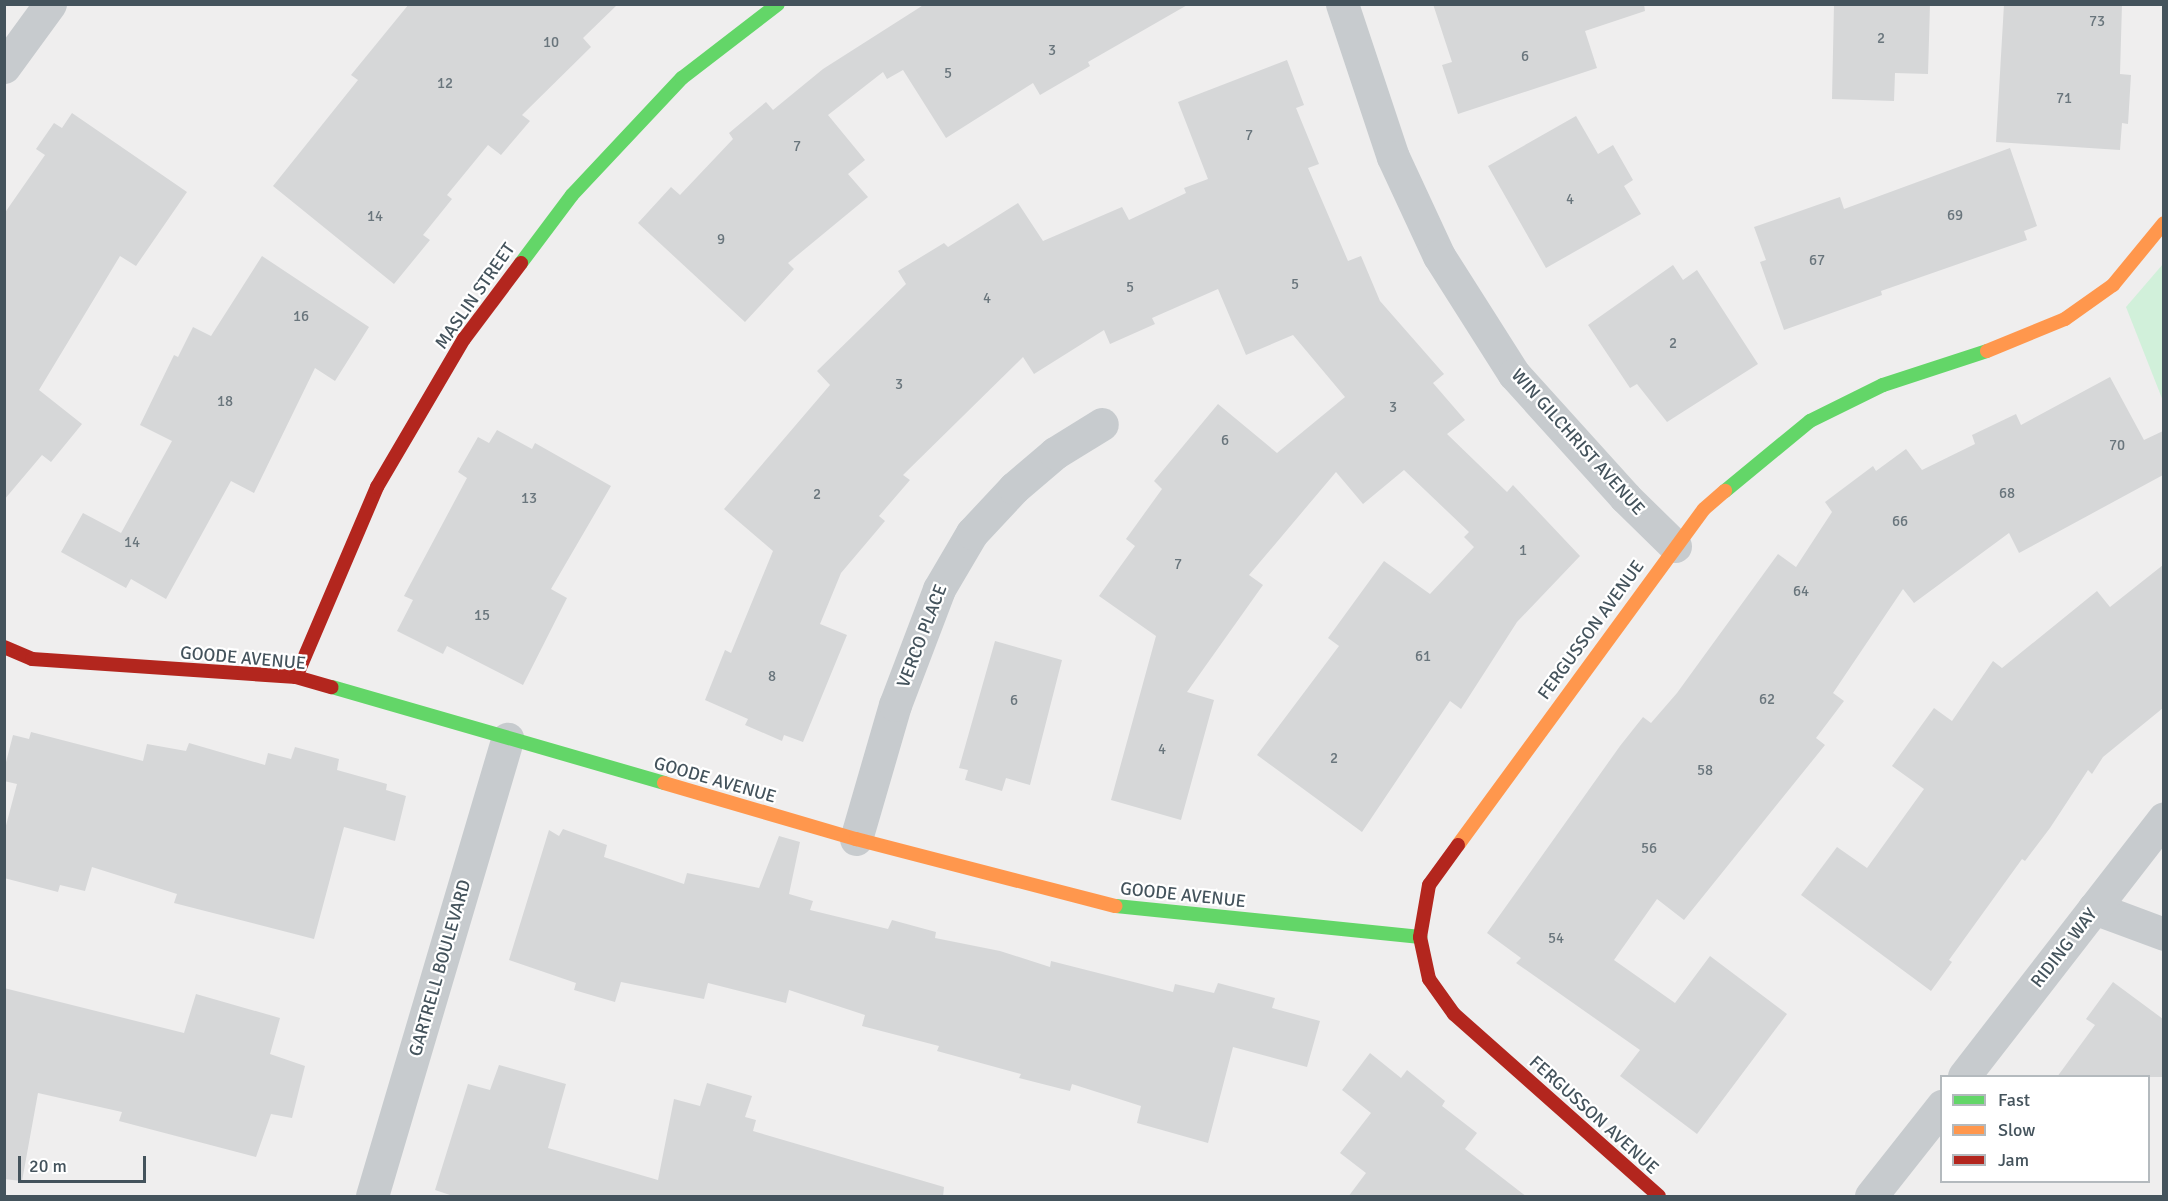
<!DOCTYPE html>
<html>
<head>
<meta charset="utf-8">
<style>
  body { margin:0 }
  #map { position:relative; width:2168px; height:1201px; overflow:hidden; background:#efeeee; font-family:Signika,sans-serif }
  div>[style] { position:absolute }
  [style*='--x'] { left:calc(var(--x)*1px); top:calc(var(--y)*1px); width:calc(var(--w)*1px); rotate:calc(var(--a)*1deg) }
  .green>* { inset:0; background:#d1f0da }
  .building>* { inset:0; background:#d6d7d8 }
  .street>* { height:33px; margin:-16.5px; padding:0 16.5px; transform-origin:16.5px; border-radius:16.5px; background:#c7cbce }
  .fast>* { height:14px; margin:-7px; padding:0 7px; transform-origin:7px; border-radius:7px; background:#63d668 }
  .slow>* { height:14px; margin:-7px; padding:0 7px; transform-origin:7px; border-radius:7px; background:#ff974d }
  .jam>* { height:14px; margin:-7px; padding:0 7px; transform-origin:7px; border-radius:7px; background:#b3261e }
  span { translate:-50% -50%; white-space:nowrap; text-align:center; line-height:1.15; -webkit-text-stroke:4.5px #fff; paint-order:stroke }
  .number-label { font-size:15px; color:#69757c }
  .number-label span { -webkit-text-stroke-width:0 }
  .street-label { font-size:18px; color:#44535c }
  .frame { position:absolute; inset:0; border:6px solid #44535c; pointer-events:none }
  .legend { position:absolute; left:1940px; top:1075px; width:210px; height:108px; box-sizing:border-box; background:#fff; border:2px solid #b4babe; margin:0; padding:8px 10px; list-style:none; font-size:18px; color:#44535c }
  .legend li { display:flex; align-items:center; gap:12px; height:30px }
  .legend b { width:30px; border:2px solid #b4babe }
  .scale { position:absolute; left:18px; top:1156px; width:128px; height:27px; box-sizing:border-box; border:3px solid #44535c; border-top:0; padding-left:8px; font-size:18px; line-height:21px; white-space:nowrap; color:#44535c; -webkit-text-stroke:4px #fff; paint-order:stroke }
</style>
</head>
<body>
<div id="map">
  <div class="green">
    <div style="clip-path:polygon(2163px 264px,2163px 401px,2126px 307px)"></div>
  </div>
  <div class="building">
    <div style="clip-path:polygon(409px 4px,618px 4px,583px 38px,591px 47px,522px 115px,530px 121px,501px 155px,488px 145px,447px 195px,452px 199px,423px 235px,430px 240px,394px 284px,273px 186px,358px 80px,351px 75px)"></div>
    <div style="clip-path:polygon(925px 4px,1189px 4px,1088px 62px,1090px 66px,1040px 95px,1033px 83px,946px 138px,903px 70px,887px 79px,883px 72px,828px 115px,865px 160px,848px 174px,868px 197px,788px 263px,794px 269px,745px 322px,638px 223px,671px 187px,680px 195px,733px 139px,729px 133px,766px 102px,773px 110px,823px 69px)"></div>
    <div style="clip-path:polygon(1433px 4px,1644px 4px,1645px 11px,1585px 31px,1597px 68px,1458px 114px,1442px 65px,1452px 62px)"></div>
    <div style="clip-path:polygon(1834px 4px,1930px 4px,1928px 74px,1895px 73px,1894px 101px,1832px 99px)"></div>
    <div style="clip-path:polygon(2004px 4px,2122px 4px,2120px 74px,2131px 75px,2128px 124px,2122px 123px,2120px 150px,1996px 142px)"></div>
    <div style="clip-path:polygon(1287px 60px,1304px 105px,1296px 108px,1319px 164px,1308px 168px,1348px 261px,1361px 256px,1380px 301px,1444px 374px,1433px 383px,1465px 420px,1447px 434px,1507px 492px,1513px 485px,1580px 556px,1517px 622px,1461px 709px,1450px 701px,1362px 832px,1257px 755px,1339px 646px,1328px 638px,1384px 561px,1430px 594px,1474px 547px,1464px 537px,1469px 532px,1404px 470px,1363px 504px,1336px 472px,1249px 575px,1263px 585px,1187px 692px,1214px 700px,1181px 820px,1111px 800px,1156px 636px,1099px 596px,1135px 546px,1126px 539px,1162px 489px,1154px 481px,1218px 404px,1277px 453px,1345px 397px,1293px 335px,1246px 355px,1218px 289px,1152px 318px,1155px 324px,1110px 344px,1104px 330px,1034px 374px,1023px 357px,903px 475px,910px 480px,879px 516px,885px 521px,841px 573px,820px 624px,847px 635px,803px 742px,784px 735px,782px 741px,745px 725px,748px 719px,705px 700px,725px 650px,731px 653px,773px 551px,724px 509px,830px 385px,817px 371px,906px 284px,898px 271px,944px 243px,948px 247px,1018px 203px,1043px 241px,1122px 207px,1129px 220px,1186px 193px,1184px 188px,1208px 179px,1178px 102px)"></div>
    <div style="clip-path:polygon(72px 113px,187px 192px,136px 266px,120px 256px,39px 390px,82px 424px,51px 462px,42px 455px,4px 500px,4px 214px,45px 155px,36px 149px,54px 123px,62px 128px)"></div>
    <div style="clip-path:polygon(1576px 116px,1598px 154px,1613px 145px,1633px 180px,1624px 186px,1641px 214px,1546px 268px,1488px 166px)"></div>
    <div style="clip-path:polygon(2010px 148px,2037px 226px,2024px 231px,2027px 240px,1881px 291px,1882px 295px,1784px 330px,1760px 262px,1766px 260px,1754px 227px,1840px 197px,1844px 209px)"></div>
    <div style="clip-path:polygon(262px 256px,369px 327px,335px 381px,315px 368px,254px 493px,231px 481px,166px 599px,131px 579px,126px 588px,61px 552px,83px 513px,121px 533px,172px 441px,140px 425px,174px 355px,178px 357px,193px 327px,211px 336px)"></div>
    <div style="clip-path:polygon(1673px 265px,1683px 280px,1697px 270px,1758px 364px,1667px 422px,1637px 384px,1630px 388px,1588px 325px)"></div>
    <div style="clip-path:polygon(2110px 377px,2144px 440px,2163px 431px,2163px 475px,2019px 553px,2009px 533px,1914px 603px,1903px 589px,1833px 693px,1844px 701px,1816px 738px,1825px 745px,1684px 920px,1657px 899px,1614px 960px,1675px 1003px,1710px 956px,1787px 1014px,1697px 1134px,1620px 1076px,1640px 1050px,1516px 963px,1521px 958px,1487px 933px,1620px 746px,1643px 717px,1651px 723px,1677px 693px,1778px 554px,1796px 567px,1832px 512px,1825px 502px,1873px 466px,1876px 471px,1906px 449px,1922px 470px,1975px 444px,1972px 435px,2016px 414px,2021px 425px)"></div>
    <div style="clip-path:polygon(497px 430px,532px 449px,535px 443px,611px 486px,551px 589px,567px 598px,523px 685px,447px 646px,443px 654px,397px 631px,413px 600px,404px 596px,467px 478px,458px 472px,478px 437px,489px 443px)"></div>
    <div style="clip-path:polygon(2163px 565px,2163px 708px,2103px 757px,2092px 774px,2088px 770px,2050px 828px,2025px 861px,2022px 859px,1949px 960px,1952px 962px,1931px 991px,1801px 895px,1837px 847px,1867px 868px,1924px 789px,1892px 766px,1934px 708px,1952px 721px,1993px 661px,2002px 668px,2097px 591px,2110px 607px)"></div>
    <div style="clip-path:polygon(995px 641px,1062px 660px,1030px 785px,1006px 778px,1002px 791px,965px 780px,968px 770px,959px 768px)"></div>
    <div style="clip-path:polygon(31px 732px,143px 761px,147px 744px,186px 751px,189px 743px,265px 765px,268px 753px,291px 759px,295px 747px,339px 759px,337px 770px,387px 784px,386px 790px,406px 796px,395px 841px,344px 827px,314px 939px,174px 903px,177px 894px,92px 867px,85px 891px,60px 885px,58px 892px,4px 878px,4px 833px,17px 784px,4px 781px,4px 770px,13px 735px,29px 739px)"></div>
    <div style="clip-path:polygon(563px 829px,607px 845px,604px 857px,684px 884px,687px 873px,759px 888px,779px 836px,800px 842px,789px 894px,813px 901px,810px 910px,888px 929px,892px 920px,936px 932px,935px 938px,1000px 951px,1050px 967px,1051px 961px,1173px 992px,1175px 984px,1214px 993px,1218px 983px,1275px 998px,1272px 1008px,1320px 1021px,1307px 1067px,1233px 1047px,1208px 1143px,1137px 1123px,1141px 1106px,1072px 1084px,1070px 1091px,1019px 1078px,1021px 1074px,937px 1051px,939px 1046px,862px 1026px,865px 1015px,789px 990px,786px 1003px,708px 983px,704px 999px,621px 982px,615px 1002px,574px 990px,576px 983px,509px 960px,549px 830px,559px 836px)"></div>
    <div style="clip-path:polygon(2113px 982px,2163px 1019px,2163px 1077px,2057px 1077px,2095px 1025px,2086px 1019px)"></div>
    <div style="clip-path:polygon(4px 988px,184px 1033px,196px 994px,280px 1018px,270px 1054px,305px 1066px,292px 1118px,271px 1114px,256px 1157px,119px 1121px,122px 1112px,38px 1093px,22px 1181px,4px 1179px)"></div>
    <div style="clip-path:polygon(1370px 1053px,1401px 1078px,1407px 1070px,1445px 1101px,1442px 1106px,1477px 1133px,1465px 1149px,1527px 1197px,1348px 1197px,1366px 1173px,1340px 1153px,1371px 1113px,1342px 1090px)"></div>
    <div style="clip-path:polygon(499px 1065px,566px 1084px,548px 1148px,658px 1180px,674px 1099px,700px 1106px,707px 1083px,752px 1096px,745px 1117px,756px 1120px,753px 1131px,944px 1187px,943px 1197px,456px 1197px,435px 1190px,468px 1084px,490px 1090px)"></div>
  </div>
  <div class="street">
    <div style="--x:1342;--y:4;--w:161;--a:71.6"></div>
    <div style="--x:1393;--y:157;--w:109;--a:65.1"></div>
    <div style="--x:1439;--y:256;--w:140;--a:57.6"></div>
    <div style="--x:1514;--y:374;--w:166;--a:47.9"></div>
    <div style="--x:1625;--y:497;--w:70;--a:44.4"></div>
    <div style="--x:4;--y:67;--w:78;--a:-53.9"></div>
    <div style="--x:856;--y:839;--w:140;--a:-73.8"></div>
    <div style="--x:895;--y:705;--w:124;--a:-69.2"></div>
    <div style="--x:939;--y:589;--w:65;--a:-59.5"></div>
    <div style="--x:972;--y:533;--w:62;--a:-47"></div>
    <div style="--x:1014;--y:488;--w:54;--a:-40.5"></div>
    <div style="--x:1055;--y:453;--w:55;--a:-31.7"></div>
    <div style="--x:2094;--y:908;--w:75;--a:20.4"></div>
    <div style="--x:1964;--y:1076;--w:326;--a:-52.2"></div>
    <div style="--x:372;--y:1196;--w:477;--a:-73.5"></div>
    <div style="--x:1871;--y:1196;--w:115;--a:-51.7"></div>
  </div>
  <div class="fast">
    <div style="--x:521;--y:263;--w:85;--a:-53.1"></div>
    <div style="--x:572;--y:195;--w:161;--a:-46.8"></div>
    <div style="--x:682;--y:78;--w:121;--a:-37.6"></div>
    <div style="--x:1725;--y:491;--w:110;--a:-39.5"></div>
    <div style="--x:1810;--y:421;--w:81;--a:-26.3"></div>
    <div style="--x:1883;--y:385;--w:109;--a:-18.1"></div>
    <div style="--x:332;--y:687;--w:346;--a:16.1"></div>
    <div style="--x:1116;--y:906;--w:306;--a:5.8"></div>
  </div>
  <div class="slow">
    <div style="--x:1987;--y:351;--w:84;--a:-22.3"></div>
    <div style="--x:2065;--y:319;--w:59;--a:-35.3"></div>
    <div style="--x:2113;--y:285;--w:80;--a:-50.6"></div>
    <div style="--x:664;--y:783;--w:200;--a:16.3"></div>
    <div style="--x:856;--y:839;--w:268;--a:14.5"></div>
    <div style="--x:1458;--y:845;--w:416;--a:-53.8"></div>
    <div style="--x:1704;--y:509;--w:28;--a:-41"></div>
  </div>
  <div class="jam">
    <div style="--x:4;--y:647;--w:30;--a:23"></div>
    <div style="--x:32;--y:659;--w:265;--a:3.9"></div>
    <div style="--x:296;--y:677;--w:37;--a:16"></div>
    <div style="--x:296;--y:677;--w:207;--a:-66.9"></div>
    <div style="--x:377;--y:487;--w:172;--a:-59.6"></div>
    <div style="--x:464;--y:339;--w:95;--a:-53.1"></div>
    <div style="--x:1458;--y:845;--w:49;--a:125.9"></div>
    <div style="--x:1429;--y:885;--w:53;--a:99.8"></div>
    <div style="--x:1420;--y:937;--w:43;--a:77.9"></div>
    <div style="--x:1429;--y:979;--w:43;--a:54.5"></div>
    <div style="--x:1454;--y:1014;--w:274;--a:41.6"></div>
  </div>
  <div class="number-label">
    <span style="left:2097px;top:22px">73</span>
    <span style="left:1881px;top:39px">2</span>
    <span style="left:551px;top:43px">10</span>
    <span style="left:1052px;top:51px">3</span>
    <span style="left:1525px;top:57px">6</span>
    <span style="left:948px;top:74px">5</span>
    <span style="left:445px;top:84px">12</span>
    <span style="left:2064px;top:99px">71</span>
    <span style="left:1249px;top:136px">7</span>
    <span style="left:797px;top:147px">7</span>
    <span style="left:1570px;top:200px">4</span>
    <span style="left:1955px;top:216px">69</span>
    <span style="left:375px;top:217px">14</span>
    <span style="left:721px;top:240px">9</span>
    <span style="left:1817px;top:261px">67</span>
    <span style="left:1295px;top:285px">5</span>
    <span style="left:1130px;top:288px">5</span>
    <span style="left:987px;top:299px">4</span>
    <span style="left:301px;top:317px">16</span>
    <span style="left:1673px;top:344px">2</span>
    <span style="left:899px;top:385px">3</span>
    <span style="left:225px;top:402px">18</span>
    <span style="left:1393px;top:408px">3</span>
    <span style="left:1225px;top:441px">6</span>
    <span style="left:2117px;top:446px">70</span>
    <span style="left:2007px;top:494px">68</span>
    <span style="left:817px;top:495px">2</span>
    <span style="left:529px;top:499px">13</span>
    <span style="left:1900px;top:522px">66</span>
    <span style="left:132px;top:543px">14</span>
    <span style="left:1523px;top:551px">1</span>
    <span style="left:1178px;top:565px">7</span>
    <span style="left:1801px;top:592px">64</span>
    <span style="left:482px;top:616px">15</span>
    <span style="left:1423px;top:657px">61</span>
    <span style="left:772px;top:677px">8</span>
    <span style="left:1767px;top:700px">62</span>
    <span style="left:1014px;top:701px">6</span>
    <span style="left:1162px;top:750px">4</span>
    <span style="left:1334px;top:759px">2</span>
    <span style="left:1705px;top:771px">58</span>
    <span style="left:1649px;top:849px">56</span>
    <span style="left:1556px;top:939px">54</span>
  </div>
  <div class="street-label">
    <span style="left:475px;top:296px;rotate:-55deg">MASLIN STREET</span>
    <span style="left:1578px;top:442px;rotate:48deg">WIN GILCHRIST AVENUE</span>
    <span style="left:1591px;top:630px;rotate:-54deg">FERGUSSON AVENUE</span>
    <span style="left:922px;top:636px;rotate:-69deg">VERCO PLACE</span>
    <span style="left:243px;top:658px;rotate:5deg">GOODE AVENUE</span>
    <span style="left:715px;top:780px;rotate:16deg">GOODE AVENUE</span>
    <span style="left:1183px;top:895px;rotate:6deg">GOODE AVENUE</span>
    <span style="left:2064px;top:948px;rotate:-52deg">RIDING WAY</span>
    <span style="left:440px;top:968px;rotate:-74deg">GARTRELL BOULEVARD</span>
    <span style="left:1594px;top:1115px;rotate:42deg">FERGUSSON AVENUE</span>
  </div>
  <div class="frame"></div>
  <ul class="legend">
  <li><b style="height:8px;background:#63d668"></b>Fast</li>
  <li><b style="height:8px;background:#ff974d"></b>Slow</li>
  <li><b style="height:8px;background:#b3261e"></b>Jam</li>
  </ul>
  <div class="scale">20 m</div>
</div>
</body>
</html>
